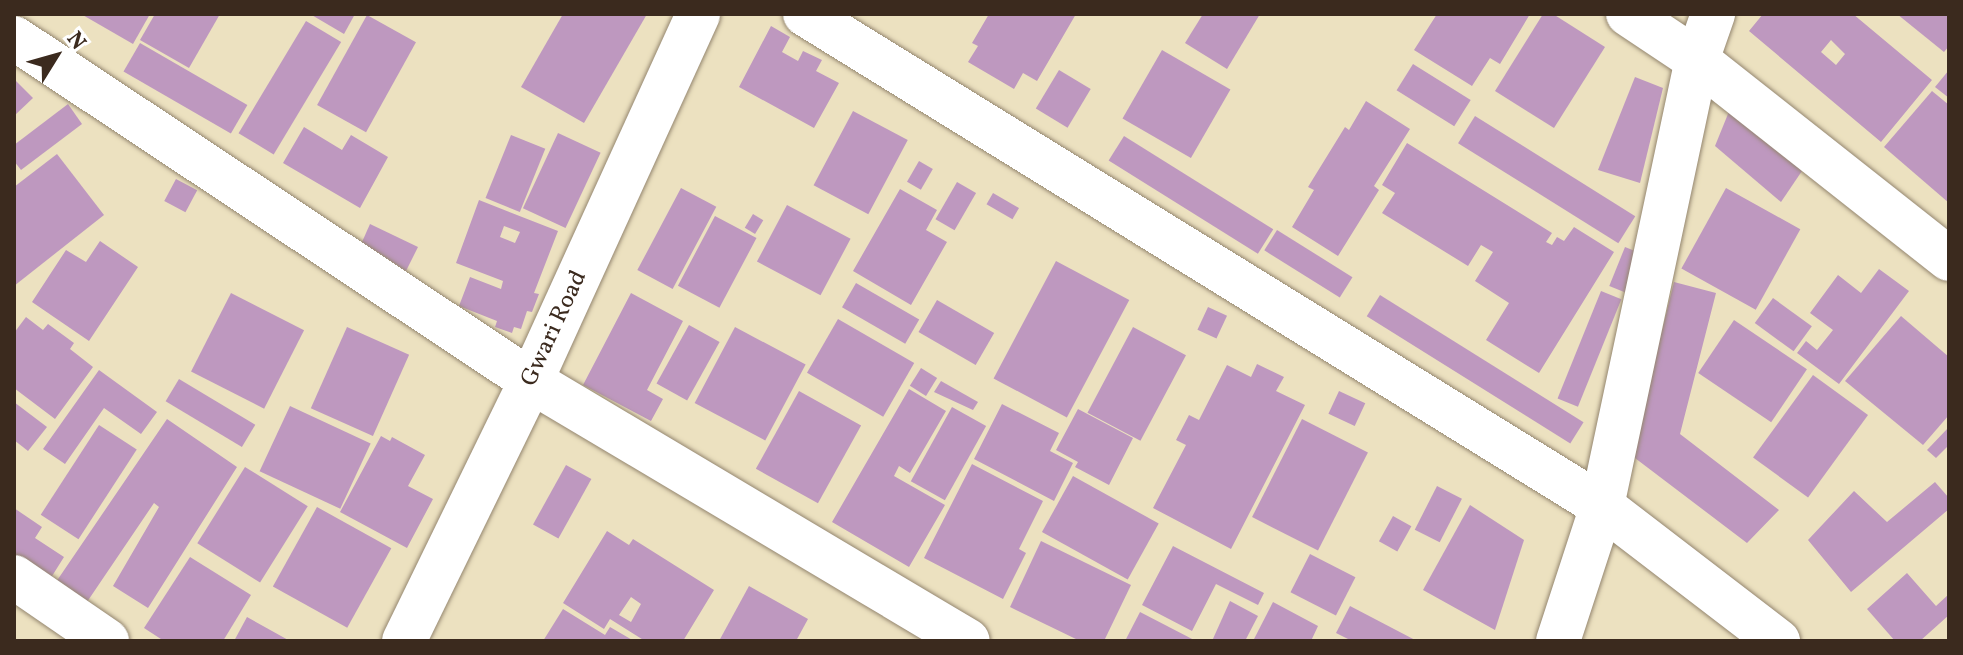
<!DOCTYPE html>
<html>
<head>
<meta charset="utf-8">
<style>
  body { margin:0 }
  #map { position:relative; width:1963px; height:655px; overflow:hidden; background:#ece1c0; font-family:Vollkorn,serif }
  div>[style] { position:absolute }
  [style*='--x'] { left:calc(var(--x)*1px); top:calc(var(--y)*1px); width:calc(var(--w)*1px); rotate:calc(var(--a)*1deg) }
  .building>* { inset:0; background:#be98bf; transform-origin:0 0 }
  .roads { filter:drop-shadow(0 0 2px #94866f) drop-shadow(0 0 2px #94866f) }
  .minor>* { height:44px; margin:-22px; padding:0 22px; transform-origin:22px; border-radius:22px; background:#fff }
  span { translate:-50% -50%; white-space:nowrap; text-align:center; line-height:1.15; -webkit-text-stroke:6px #fff; paint-order:stroke }
  .street-label { font-size:24px; color:#3b2a1e }
  .frame { position:absolute; inset:0; border:16px solid #3b2a1e; pointer-events:none }
  .north { position:absolute; left:16px; top:16px; width:80px; height:80px; -webkit-text-stroke:6px #fff; paint-order:stroke; rotate:53deg; font-size:22px; font-weight:700; line-height:32px; text-align:center; color:#3b2a1e }
  .north::after { content:''; display:block; margin:auto; width:28px; height:36px; background:#3b2a1e; clip-path:polygon(50% 0,100% 100%,50% 72%,0 100%) }
</style>
</head>
<body>
<div id="map">
  <div class="building">
    <div style="clip-path:polygon(81px 14px,150px 14px,133px 44px)"></div>
    <div style="clip-path:polygon(155px 14px,220px 14px,189px 68px,140px 40px)"></div>
    <div style="clip-path:polygon(310px 14px,355px 14px,344px 34px)"></div>
    <div style="clip-path:polygon(563px 14px,647px 14px,584px 123px,521px 87px)"></div>
    <div style="clip-path:polygon(989px 14px,1076px 14px,1037px 81px,1023px 73px,1014px 89px,968px 62px,978px 46px,972px 43px)"></div>
    <div style="clip-path:polygon(1203px 14px,1260px 14px,1227px 69px,1185px 43px)"></div>
    <div style="clip-path:polygon(1437px 14px,1530px 14px,1500px 64px,1490px 58px,1472px 86px,1414px 50px)"></div>
    <div style="clip-path:polygon(1543px 14px,1553px 14px,1605px 47px,1554px 128px,1495px 91px)"></div>
    <div style="clip-path:polygon(evenodd,1763px 14px,1853px 14px,1932px 80px,1881px 142px,1749px 31px,1763px 14px,1831px 40px,1845px 54px,1836px 65px,1821px 52px,1831px 40px)"></div>
    <div style="clip-path:polygon(1897px 14px,1949px 14px,1949px 46px,1944px 52px)"></div>
    <div style="left:367px;top:15px;width:56px;height:103px;rotate:29deg"></div>
    <div style="left:306px;top:21px;width:41px;height:131px;rotate:31deg"></div>
    <div style="clip-path:polygon(771px 26px,790px 37px,782px 52px,798px 61px,803px 51px,822px 60px,816px 71px,839px 83px,814px 128px,739px 87px)"></div>
    <div style="left:140px;top:43px;width:124px;height:33px;rotate:30deg"></div>
    <div style="left:1162px;top:50px;width:79px;height:79px;rotate:30deg"></div>
    <div style="left:1413px;top:64px;width:68px;height:31px;rotate:32deg"></div>
    <div style="left:1059px;top:70px;width:37px;height:45px;rotate:31deg"></div>
    <div style="clip-path:polygon(1949px 70px,1949px 98px,1935px 87px)"></div>
    <div style="clip-path:polygon(1635px 77px,1663px 88px,1640px 183px,1598px 170px)"></div>
    <div style="clip-path:polygon(14px 79px,33px 98px,14px 116px)"></div>
    <div style="clip-path:polygon(1932px 91px,1949px 105px,1949px 203px,1884px 147px)"></div>
    <div style="clip-path:polygon(1366px 101px,1410px 129px,1374px 186px,1379px 190px,1338px 256px,1292px 227px,1314px 190px,1308px 187px,1345px 127px,1349px 130px)"></div>
    <div style="clip-path:polygon(68px 104px,82px 124px,21px 170px,14px 161px,14px 145px)"></div>
    <div style="clip-path:polygon(1730px 109px,1804px 168px,1781px 202px,1715px 146px)"></div>
    <div style="left:853px;top:111px;width:62px;height:84px;rotate:28deg"></div>
    <div style="left:1475px;top:116px;width:189px;height:32px;rotate:32deg"></div>
    <div style="clip-path:polygon(304px 127px,342px 150px,351px 135px,388px 157px,360px 208px,283px 163px)"></div>
    <div style="left:558px;top:133px;width:47px;height:83px;rotate:25deg"></div>
    <div style="left:511px;top:135px;width:37px;height:68px;rotate:22deg"></div>
    <div style="left:1124px;top:136px;width:176px;height:29px;rotate:32deg"></div>
    <div style="clip-path:polygon(1407px 143px,1552px 233px,1546px 242px,1552px 245px,1557px 237px,1564px 241px,1574px 227px,1614px 252px,1539px 373px,1486px 340px,1509px 303px,1475px 281px,1493px 252px,1481px 245px,1468px 266px,1382px 213px,1395px 193px,1382px 185px)"></div>
    <div style="clip-path:polygon(57px 154px,104px 215px,14px 286px,14px 187px)"></div>
    <div style="left:919px;top:161px;width:16px;height:24px;rotate:30deg"></div>
    <div style="left:176px;top:179px;width:24px;height:25px;rotate:28deg"></div>
    <div style="left:957px;top:182px;width:22px;height:43px;rotate:30deg"></div>
    <div style="left:681px;top:188px;width:40px;height:93px;rotate:28deg"></div>
    <div style="left:1726px;top:188px;width:85px;height:92px;rotate:29deg"></div>
    <div style="clip-path:polygon(900px 189px,937px 210px,926px 230px,947px 242px,911px 305px,853px 271px)"></div>
    <div style="left:993px;top:193px;width:30px;height:13px;rotate:30deg"></div>
    <div style="clip-path:polygon(evenodd,479px 200px,558px 231px,534px 293px,539px 294px,532px 312px,527px 311px,521px 329px,514px 327px,512px 333px,495px 327px,497px 321px,459px 306px,470px 277px,501px 289px,503px 281px,456px 263px,479px 200px,504px 226px,520px 232px,515px 243px,500px 237px,504px 226px)"></div>
    <div style="left:787px;top:205px;width:72px;height:64px;rotate:28deg"></div>
    <div style="left:753px;top:214px;width:12px;height:16px;rotate:31deg"></div>
    <div style="left:715px;top:216px;width:47px;height:79px;rotate:28deg"></div>
    <div style="clip-path:polygon(370px 224px,418px 247px,406px 271px,362px 242px)"></div>
    <div style="left:1277px;top:230px;width:89px;height:24px;rotate:32deg"></div>
    <div style="clip-path:polygon(100px 241px,138px 267px,89px 341px,32px 302px,66px 250px,86px 262px)"></div>
    <div style="left:1625px;top:247px;width:18px;height:42px;rotate:22deg"></div>
    <div style="left:1056px;top:261px;width:83px;height:133px;rotate:28deg"></div>
    <div style="clip-path:polygon(1879px 269px,1909px 291px,1839px 384px,1797px 353px,1806px 341px,1817px 350px,1833px 330px,1810px 313px,1838px 275px,1861px 293px)"></div>
    <div style="clip-path:polygon(1674px 282px,1716px 293px,1680px 434px,1779px 510px,1747px 543px,1631px 455px)"></div>
    <div style="left:856px;top:283px;width:73px;height:28px;rotate:30deg"></div>
    <div style="left:1601px;top:291px;width:22px;height:116px;rotate:22deg"></div>
    <div style="left:231px;top:293px;width:82px;height:88px;rotate:27deg"></div>
    <div style="clip-path:polygon(631px 293px,683px 321px,647px 390px,663px 399px,651px 421px,583px 385px)"></div>
    <div style="left:1380px;top:295px;width:240px;height:25px;rotate:32deg"></div>
    <div style="left:1773px;top:298px;width:48px;height:31px;rotate:36deg"></div>
    <div style="left:937px;top:300px;width:66px;height:37px;rotate:30deg"></div>
    <div style="left:1208px;top:307px;width:21px;height:25px;rotate:25deg"></div>
    <div style="clip-path:polygon(1901px 316px,1949px 357px,1949px 415px,1923px 445px,1845px 381px)"></div>
    <div style="clip-path:polygon(26px 317px,43px 330px,48px 324px,74px 343px,70px 349px,93px 367px,55px 419px,14px 388px,14px 333px)"></div>
    <div style="left:838px;top:319px;width:88px;height:62px;rotate:30deg"></div>
    <div style="left:1734px;top:320px;width:88px;height:64px;rotate:34deg"></div>
    <div style="left:689px;top:325px;width:35px;height:67px;rotate:29deg"></div>
    <div style="left:347px;top:327px;width:68px;height:89px;rotate:24deg"></div>
    <div style="left:735px;top:327px;width:80px;height:86px;rotate:28deg"></div>
    <div style="left:1133px;top:327px;width:60px;height:97px;rotate:28deg"></div>
    <div style="clip-path:polygon(1257px 364px,1284px 377px,1276px 391px,1305px 405px,1231px 549px,1153px 508px,1186px 445px,1176px 440px,1189px 415px,1199px 420px,1227px 365px,1251px 377px)"></div>
    <div style="left:921px;top:368px;width:19px;height:21px;rotate:32deg"></div>
    <div style="clip-path:polygon(99px 370px,157px 412px,141px 434px,104px 408px,65px 464px,43px 449px)"></div>
    <div style="left:1813px;top:375px;width:68px;height:102px;rotate:36deg"></div>
    <div style="left:179px;top:379px;width:89px;height:26px;rotate:31deg"></div>
    <div style="clip-path:polygon(941px 381px,978px 402px,973px 410px,934px 392px)"></div>
    <div style="clip-path:polygon(909px 389px,946px 411px,910px 473px,899px 466px,894px 476px,945px 505px,909px 567px,832px 522px)"></div>
    <div style="left:799px;top:391px;width:71px;height:89px;rotate:29deg"></div>
    <div style="left:1339px;top:391px;width:29px;height:25px;rotate:25deg"></div>
    <div style="clip-path:polygon(14px 402px,47px 427px,28px 451px,14px 440px)"></div>
    <div style="clip-path:polygon(1002px 404px,1059px 433px,1050px 451px,1073px 463px,1054px 501px,974px 459px)"></div>
    <div style="left:290px;top:406px;width:89px;height:72px;rotate:25deg"></div>
    <div style="left:952px;top:407px;width:39px;height:85px;rotate:29deg"></div>
    <div style="clip-path:polygon(1078px 409px,1133px 438px,1109px 485px,1075px 467px,1078px 462px,1056px 450px)"></div>
    <div style="clip-path:polygon(167px 419px,237px 467px,148px 608px,113px 586px,159px 507px,154px 503px,87px 602px,56px 582px)"></div>
    <div style="left:1302px;top:419px;width:74px;height:110px;rotate:27deg"></div>
    <div style="left:99px;top:425px;width:45px;height:107px;rotate:33deg"></div>
    <div style="clip-path:polygon(1949px 427px,1949px 445px,1936px 458px,1927px 450px)"></div>
    <div style="clip-path:polygon(381px 436px,390px 441px,392px 437px,425px 455px,408px 486px,433px 499px,407px 548px,340px 512px)"></div>
    <div style="clip-path:polygon(972px 464px,1043px 501px,1019px 549px,1026px 553px,1003px 599px,924px 558px)"></div>
    <div style="left:566px;top:465px;width:29px;height:68px;rotate:29deg"></div>
    <div style="left:245px;top:467px;width:74px;height:90px;rotate:32deg"></div>
    <div style="left:1073px;top:476px;width:98px;height:64px;rotate:29deg"></div>
    <div style="clip-path:polygon(1935px 482px,1949px 498px,1949px 509px,1851px 592px,1808px 540px,1854px 491px,1887px 522px)"></div>
    <div style="left:1437px;top:486px;width:28px;height:49px;rotate:27deg"></div>
    <div style="clip-path:polygon(1470px 505px,1524px 540px,1495px 630px,1423px 590px)"></div>
    <div style="left:317px;top:507px;width:85px;height:91px;rotate:29deg"></div>
    <div style="clip-path:polygon(14px 508px,42px 527px,35px 538px,64px 557px,42px 592px,14px 573px)"></div>
    <div style="left:1393px;top:516px;width:21px;height:29px;rotate:29deg"></div>
    <div style="clip-path:polygon(evenodd,607px 531px,629px 545px,633px 539px,714px 590px,683px 641px,645px 641px,610px 619px,604px 629px,563px 603px,607px 531px,631px 597px,641px 604px,631px 622px,619px 615px,631px 597px)"></div>
    <div style="clip-path:polygon(1041px 541px,1131px 585px,1104px 641px,1080px 641px,1010px 607px)"></div>
    <div style="clip-path:polygon(1173px 546px,1264px 593px,1258px 605px,1216px 584px,1192px 631px,1142px 605px)"></div>
    <div style="left:1310px;top:554px;width:51px;height:43px;rotate:27deg"></div>
    <div style="clip-path:polygon(190px 557px,251px 595px,223px 641px,164px 641px,144px 628px)"></div>
    <div style="clip-path:polygon(1907px 573px,1936px 606px,1949px 594px,1949px 615px,1920px 641px,1895px 641px,1867px 609px)"></div>
    <div style="clip-path:polygon(749px 586px,808px 619px,796px 641px,719px 641px)"></div>
    <div style="clip-path:polygon(1230px 601px,1258px 616px,1245px 641px,1212px 641px)"></div>
    <div style="clip-path:polygon(1273px 602px,1318px 626px,1311px 641px,1253px 641px)"></div>
    <div style="clip-path:polygon(1350px 606px,1417px 641px,1352px 641px,1336px 633px)"></div>
    <div style="clip-path:polygon(563px 609px,605px 635px,610px 627px,634px 641px,543px 641px)"></div>
    <div style="clip-path:polygon(1140px 612px,1196px 641px,1125px 641px)"></div>
    <div style="clip-path:polygon(247px 617px,290px 641px,234px 641px)"></div>
  </div>
  <div class="roads">
    <div class="minor">
      <div style="--x:805;--y:14;--w:937;--a:31.69"></div>
      <div style="--x:1602;--y:506;--w:222;--a:37.5"></div>
      <div style="--x:1628;--y:14;--w:83;--a:33.7"></div>
      <div style="--x:1697;--y:60;--w:321;--a:38.3"></div>
      <div style="--x:14;--y:38;--w:620;--a:33.56"></div>
      <div style="--x:531;--y:381;--w:508;--a:30.75"></div>
      <div style="--x:14;--y:577;--w:113;--a:34.5"></div>
      <div style="--x:404;--y:641;--w:289;--a:-64"></div>
      <div style="--x:531;--y:381;--w:403;--a:-65.5"></div>
      <div style="--x:1558;--y:641;--w:142;--a:-71.9"></div>
      <div style="--x:1602;--y:506;--w:456;--a:-78"></div>
      <div style="--x:1697;--y:60;--w:49;--a:-70.8"></div>
    </div>
  </div>
  <div class="street-label">
    <span style="left:555px;top:329px;rotate:-65deg">Gwari Road</span>
  </div>
  <div class="frame"></div>
  <div class="north">N</div>
</div>
</body>
</html>
